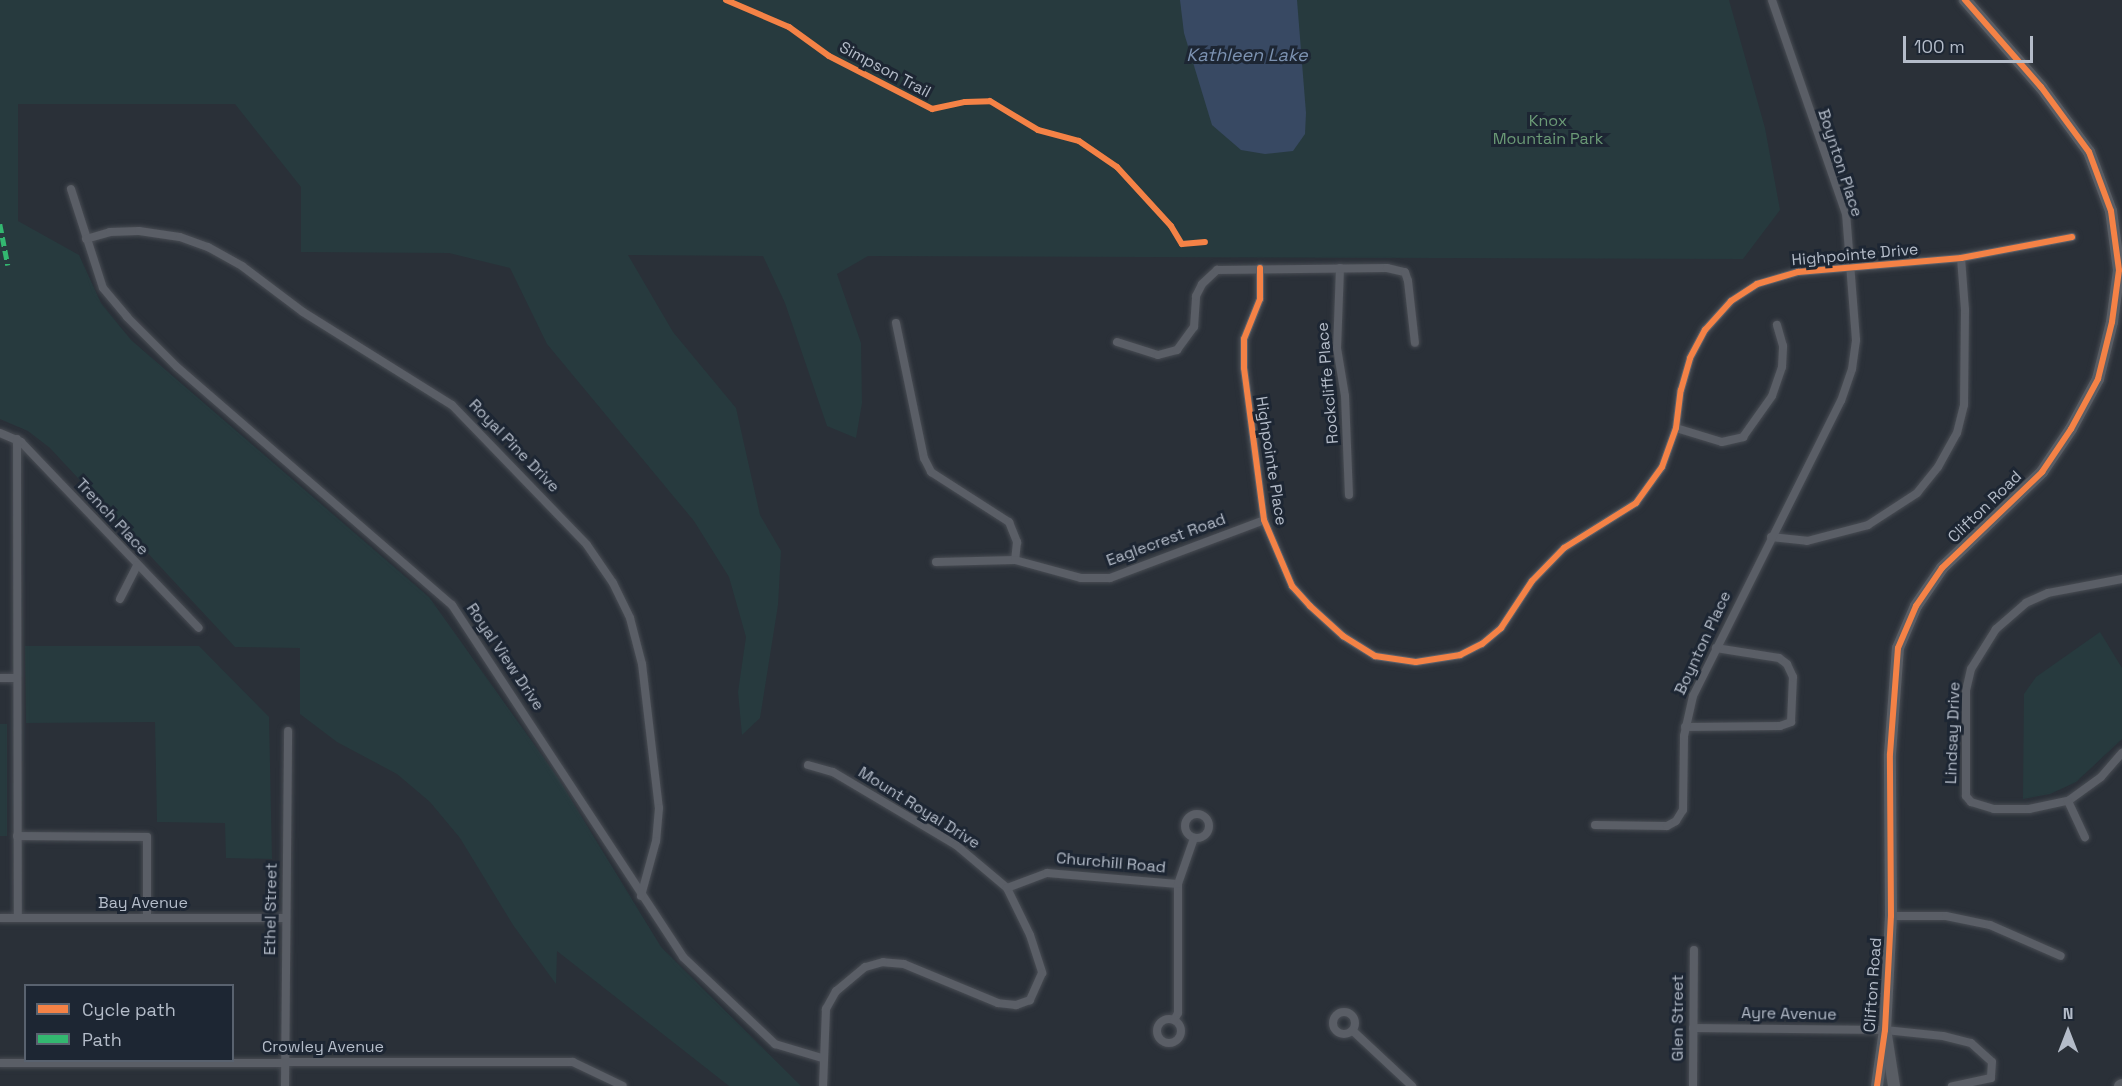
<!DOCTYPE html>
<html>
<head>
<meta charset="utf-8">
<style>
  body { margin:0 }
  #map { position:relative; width:2122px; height:1086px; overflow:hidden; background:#2a3038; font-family:"Space Grotesk",sans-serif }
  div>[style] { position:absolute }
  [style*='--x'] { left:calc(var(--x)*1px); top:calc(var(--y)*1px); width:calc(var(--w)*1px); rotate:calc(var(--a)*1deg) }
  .green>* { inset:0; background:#273a3e; transform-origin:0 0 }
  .water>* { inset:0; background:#384963 }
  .roads { filter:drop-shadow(0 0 2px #484c53) drop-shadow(0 0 2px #484c53) }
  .street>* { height:8px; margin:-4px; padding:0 4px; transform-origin:4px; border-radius:4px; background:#5a5e66 }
  .street>.ring { margin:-4px; padding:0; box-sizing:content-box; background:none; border:8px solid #5a5e66; border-radius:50% }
  .secondary>* { height:12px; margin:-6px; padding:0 6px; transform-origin:6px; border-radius:6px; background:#595d64 }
  .quiet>* { height:4.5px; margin-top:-2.25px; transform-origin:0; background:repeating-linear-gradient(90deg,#33b770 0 9px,transparent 0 13.5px) }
  .cycleway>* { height:6px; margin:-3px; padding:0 3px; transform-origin:3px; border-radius:3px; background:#f48246 }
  span { translate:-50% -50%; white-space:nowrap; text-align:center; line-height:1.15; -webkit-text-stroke:6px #1d2633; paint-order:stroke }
  .street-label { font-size:16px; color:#b4bcc9 }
  .park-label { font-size:16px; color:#6b9a76 }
  .water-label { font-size:18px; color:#7c92b1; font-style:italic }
  .legend { position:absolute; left:24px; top:984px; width:210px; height:78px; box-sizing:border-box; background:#1d2633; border:2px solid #59626f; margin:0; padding:8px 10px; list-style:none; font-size:18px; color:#b4bcc9 }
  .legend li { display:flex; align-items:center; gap:12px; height:30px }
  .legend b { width:30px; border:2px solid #59626f }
  .north { position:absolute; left:2038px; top:1002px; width:60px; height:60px; -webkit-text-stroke:4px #1d2633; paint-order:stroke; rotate:0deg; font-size:16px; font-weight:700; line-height:24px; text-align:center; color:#b4bcc9 }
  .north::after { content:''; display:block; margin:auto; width:21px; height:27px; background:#b4bcc9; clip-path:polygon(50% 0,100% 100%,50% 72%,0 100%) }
  .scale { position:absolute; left:1903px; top:36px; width:130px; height:27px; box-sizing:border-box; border:3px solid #b4bcc9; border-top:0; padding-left:8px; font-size:18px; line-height:21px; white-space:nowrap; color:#b4bcc9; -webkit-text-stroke:4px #1d2633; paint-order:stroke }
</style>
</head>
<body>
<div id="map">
  <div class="green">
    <div style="clip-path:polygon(0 0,1729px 0,1765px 128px,1780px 210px,1743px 259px,868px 256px,837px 274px,861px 343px,862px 403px,856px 438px,827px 426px,785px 303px,763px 256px,628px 255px,673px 332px,736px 408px,760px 515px,781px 551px,778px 605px,760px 718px,742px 735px,738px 692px,746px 637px,729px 577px,694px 521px,547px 344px,510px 268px,449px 253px,301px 252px,301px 187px,235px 104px,18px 104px,18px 221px,79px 255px,101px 303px,131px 340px,429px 597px,558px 778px,661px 947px,801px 1086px,729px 1086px,557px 951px,556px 984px,513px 925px,460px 838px,430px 802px,397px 774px,337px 742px,300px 714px,300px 648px,235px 647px,50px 448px,28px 431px,0 419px)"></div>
    <div style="clip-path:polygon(2100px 632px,2122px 668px,2122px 739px,2076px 782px,2050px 794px,2023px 799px,2024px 694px,2036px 677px)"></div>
    <div style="clip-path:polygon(25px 646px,199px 646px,269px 717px,272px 859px,226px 858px,225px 823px,157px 822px,155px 722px,26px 723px)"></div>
    <div style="left:0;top:724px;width:7px;height:112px"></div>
  </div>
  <div class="water">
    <div style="clip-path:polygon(1180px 0,1297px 0,1306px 113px,1305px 134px,1293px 151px,1265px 154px,1241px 150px,1212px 125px,1184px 33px)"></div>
  </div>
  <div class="roads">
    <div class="street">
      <div style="--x:71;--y:189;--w:104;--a:72.1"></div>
      <div style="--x:103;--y:288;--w:38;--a:50"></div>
      <div style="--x:127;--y:317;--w:71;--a:45"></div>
      <div style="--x:177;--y:367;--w:364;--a:40.9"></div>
      <div style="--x:452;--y:605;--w:421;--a:56.7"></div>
      <div style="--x:683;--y:957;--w:127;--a:43.4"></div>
      <div style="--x:775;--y:1044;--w:49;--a:16.6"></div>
      <div style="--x:86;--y:239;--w:25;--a:-16"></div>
      <div style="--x:110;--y:232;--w:29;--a:-2"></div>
      <div style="--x:139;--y:231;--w:41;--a:8.3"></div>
      <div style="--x:180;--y:237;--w:30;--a:20"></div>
      <div style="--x:208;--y:247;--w:39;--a:29"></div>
      <div style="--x:242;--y:266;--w:76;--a:37"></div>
      <div style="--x:303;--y:312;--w:176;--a:32"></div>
      <div style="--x:452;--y:405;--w:194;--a:46"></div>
      <div style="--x:587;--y:545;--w:46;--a:55.6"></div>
      <div style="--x:613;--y:583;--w:39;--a:64"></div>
      <div style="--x:630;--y:618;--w:48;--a:75.4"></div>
      <div style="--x:642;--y:664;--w:145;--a:83.3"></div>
      <div style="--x:659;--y:808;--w:33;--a:95"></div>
      <div style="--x:656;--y:841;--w:57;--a:105.3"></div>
      <div style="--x:1260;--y:268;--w:31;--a:90"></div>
      <div style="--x:1260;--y:299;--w:43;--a:111.8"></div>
      <div style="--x:1244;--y:339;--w:29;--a:90"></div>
      <div style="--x:1244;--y:368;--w:153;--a:82.5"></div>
      <div style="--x:1264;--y:520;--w:72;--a:67"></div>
      <div style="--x:1292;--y:586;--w:27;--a:48"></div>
      <div style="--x:1310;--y:606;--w:45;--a:42.3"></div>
      <div style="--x:1343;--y:636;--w:38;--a:32"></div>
      <div style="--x:1375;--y:656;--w:41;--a:8.3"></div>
      <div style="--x:1416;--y:662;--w:45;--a:-9"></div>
      <div style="--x:1460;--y:655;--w:25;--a:-27"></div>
      <div style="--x:1482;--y:644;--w:25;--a:-40"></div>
      <div style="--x:1501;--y:628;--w:56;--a:-56.6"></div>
      <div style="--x:1532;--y:581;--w:46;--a:-45.9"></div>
      <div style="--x:1564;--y:548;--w:85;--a:-32"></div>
      <div style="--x:1636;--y:503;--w:44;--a:-54.2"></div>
      <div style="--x:1662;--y:467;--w:41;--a:-70.3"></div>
      <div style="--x:1676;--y:428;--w:38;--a:-83"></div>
      <div style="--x:1681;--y:390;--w:33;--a:-74"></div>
      <div style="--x:1690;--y:358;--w:32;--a:-62"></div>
      <div style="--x:1705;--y:330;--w:39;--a:-48"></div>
      <div style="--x:1731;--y:301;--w:31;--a:-33"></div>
      <div style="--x:1757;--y:284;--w:43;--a:-16.3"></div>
      <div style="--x:1798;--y:272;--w:164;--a:-4.9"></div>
      <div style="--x:1961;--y:258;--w:113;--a:-10.7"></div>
      <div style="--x:1340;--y:268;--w:80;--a:92.1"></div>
      <div style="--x:1337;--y:348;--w:49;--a:80.5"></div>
      <div style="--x:1345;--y:396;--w:99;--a:87.7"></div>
      <div style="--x:896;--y:323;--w:138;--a:78.3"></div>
      <div style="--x:924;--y:458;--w:16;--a:63"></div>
      <div style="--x:931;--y:472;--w:93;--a:32.7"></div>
      <div style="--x:1009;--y:522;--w:22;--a:68"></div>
      <div style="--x:1017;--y:542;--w:18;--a:96"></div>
      <div style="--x:1117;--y:342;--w:43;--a:17.6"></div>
      <div style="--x:1158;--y:355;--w:20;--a:-15"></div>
      <div style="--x:1177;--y:350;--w:29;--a:-54"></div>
      <div style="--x:1194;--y:327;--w:31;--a:-86"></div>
      <div style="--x:1196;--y:296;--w:13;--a:-63"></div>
      <div style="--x:1202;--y:284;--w:21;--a:-43"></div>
      <div style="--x:1217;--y:270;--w:170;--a:-0.7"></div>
      <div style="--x:1387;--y:268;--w:18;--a:13"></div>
      <div style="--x:1405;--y:272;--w:9;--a:72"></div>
      <div style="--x:1408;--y:281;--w:62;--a:83.6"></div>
      <div style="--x:1676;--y:428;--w:48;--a:16.9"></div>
      <div style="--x:1722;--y:442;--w:22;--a:-13"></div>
      <div style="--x:1743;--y:437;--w:50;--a:-54.7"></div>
      <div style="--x:1772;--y:396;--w:31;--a:-71"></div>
      <div style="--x:1782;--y:367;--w:21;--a:-87"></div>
      <div style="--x:1783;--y:346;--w:22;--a:-106"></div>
      <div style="--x:0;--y:433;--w:23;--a:23"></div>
      <div style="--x:21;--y:442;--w:257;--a:46.3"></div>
      <div style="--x:17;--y:439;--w:479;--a:89.9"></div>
      <div style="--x:1771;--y:537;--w:36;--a:6"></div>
      <div style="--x:1807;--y:541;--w:63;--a:-14.7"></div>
      <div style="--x:1868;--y:525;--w:59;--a:-33.1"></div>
      <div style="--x:1917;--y:493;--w:33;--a:-51"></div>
      <div style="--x:1938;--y:467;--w:39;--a:-61"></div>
      <div style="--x:1957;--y:433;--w:29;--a:-76"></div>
      <div style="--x:1964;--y:405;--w:95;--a:-89.4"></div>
      <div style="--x:1965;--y:310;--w:52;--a:-94.4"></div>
      <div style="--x:936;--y:562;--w:79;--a:-1.5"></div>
      <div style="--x:1015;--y:560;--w:68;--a:15.3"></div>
      <div style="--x:1081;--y:578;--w:29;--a:0"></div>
      <div style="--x:1110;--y:578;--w:165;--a:-20.6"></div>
      <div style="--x:2122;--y:579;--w:75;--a:169.3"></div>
      <div style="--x:2048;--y:593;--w:24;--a:156"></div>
      <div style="--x:2026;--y:603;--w:40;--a:139"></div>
      <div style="--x:1996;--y:629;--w:47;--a:122"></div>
      <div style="--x:1971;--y:669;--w:22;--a:103"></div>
      <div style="--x:1966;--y:690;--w:106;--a:90"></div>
      <div style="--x:1966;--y:796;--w:8;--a:50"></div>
      <div style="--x:1971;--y:802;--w:24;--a:17"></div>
      <div style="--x:1994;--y:809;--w:35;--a:0"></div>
      <div style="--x:2029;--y:809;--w:40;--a:-12"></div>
      <div style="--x:2068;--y:801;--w:41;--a:-36"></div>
      <div style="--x:2101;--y:777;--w:32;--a:-49"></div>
      <div style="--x:120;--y:599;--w:38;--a:-63"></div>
      <div style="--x:0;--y:678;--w:17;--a:0"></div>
      <div style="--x:1685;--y:727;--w:95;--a:-0.6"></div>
      <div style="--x:1780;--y:726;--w:12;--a:-20"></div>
      <div style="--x:1791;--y:722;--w:45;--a:-87.5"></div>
      <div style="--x:1793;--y:677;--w:14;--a:-115"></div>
      <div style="--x:1787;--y:664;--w:10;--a:-143"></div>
      <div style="--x:1779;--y:658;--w:64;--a:-171"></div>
      <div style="--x:808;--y:765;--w:26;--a:16"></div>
      <div style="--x:833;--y:772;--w:143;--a:30.7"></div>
      <div style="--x:956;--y:845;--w:67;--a:40.1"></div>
      <div style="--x:1007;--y:888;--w:52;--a:63.9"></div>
      <div style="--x:1030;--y:935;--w:40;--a:72"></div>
      <div style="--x:1042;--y:973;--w:30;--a:114"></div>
      <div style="--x:1030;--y:1000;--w:15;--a:160"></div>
      <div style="--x:1016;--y:1005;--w:18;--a:-174"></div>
      <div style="--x:998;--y:1003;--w:102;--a:-157.5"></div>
      <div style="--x:904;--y:964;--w:21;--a:-175"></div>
      <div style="--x:883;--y:962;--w:19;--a:164"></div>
      <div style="--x:865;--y:967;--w:38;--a:140"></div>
      <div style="--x:836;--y:991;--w:21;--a:119"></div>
      <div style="--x:826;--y:1009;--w:77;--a:92.2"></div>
      <div style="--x:2068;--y:801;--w:40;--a:65"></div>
      <div class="ring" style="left:1185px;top:814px;width:16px;height:16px"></div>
      <div style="--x:1595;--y:825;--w:72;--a:0.8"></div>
      <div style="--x:1667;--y:826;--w:10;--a:-29"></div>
      <div style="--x:1676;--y:821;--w:13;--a:-58"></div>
      <div style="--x:1683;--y:810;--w:74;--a:-89.2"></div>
      <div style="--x:1684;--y:736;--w:41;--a:-77.3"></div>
      <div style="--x:1693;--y:696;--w:330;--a:-63.4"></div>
      <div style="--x:1841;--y:401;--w:34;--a:-71"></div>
      <div style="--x:1852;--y:369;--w:29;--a:-82"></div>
      <div style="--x:1856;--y:340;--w:126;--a:-94.5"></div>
      <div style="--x:1846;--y:214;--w:226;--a:-109.1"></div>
      <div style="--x:17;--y:836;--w:130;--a:0.4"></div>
      <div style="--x:147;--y:837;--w:81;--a:90"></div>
      <div style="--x:1007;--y:888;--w:43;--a:-20.6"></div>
      <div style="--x:1047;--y:873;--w:131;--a:4.8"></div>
      <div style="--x:1891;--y:916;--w:55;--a:0"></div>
      <div style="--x:1946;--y:916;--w:45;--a:11.6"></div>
      <div style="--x:1990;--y:925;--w:77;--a:23.6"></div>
      <div style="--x:0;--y:918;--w:285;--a:0"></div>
      <div class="ring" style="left:1333px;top:1012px;width:14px;height:14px"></div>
      <div class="ring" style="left:1157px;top:1019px;width:16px;height:16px"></div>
      <div style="--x:1174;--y:1020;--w:8;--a:-60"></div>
      <div style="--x:1178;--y:1013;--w:129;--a:-90"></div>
      <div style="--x:1178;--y:884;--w:49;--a:-70.8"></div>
      <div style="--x:1693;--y:1028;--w:192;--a:0.6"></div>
      <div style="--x:1885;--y:1030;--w:58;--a:5.9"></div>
      <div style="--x:1943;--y:1036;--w:29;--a:14"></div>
      <div style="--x:1971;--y:1043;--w:28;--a:42"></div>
      <div style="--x:1992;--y:1062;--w:16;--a:94"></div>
      <div style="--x:1991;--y:1078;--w:40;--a:168"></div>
      <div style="--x:1353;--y:1031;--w:81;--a:43"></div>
      <div style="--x:0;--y:1063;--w:573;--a:-0.1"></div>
      <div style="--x:573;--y:1062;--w:55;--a:25.6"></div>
      <div style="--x:285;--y:1086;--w:355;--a:-89.5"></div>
      <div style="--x:1693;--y:1086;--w:136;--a:-89.6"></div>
    </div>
    <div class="secondary">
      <div style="--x:1886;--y:1035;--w:52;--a:81.1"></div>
      <div style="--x:1877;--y:1086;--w:57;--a:-81.9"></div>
      <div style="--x:1885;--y:1030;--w:114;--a:-87"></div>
      <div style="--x:1891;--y:916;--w:162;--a:-90.4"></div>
      <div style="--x:1890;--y:754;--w:106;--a:-85.7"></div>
      <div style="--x:1898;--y:648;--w:46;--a:-66.8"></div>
      <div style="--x:1916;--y:606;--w:46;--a:-55.6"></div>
      <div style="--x:1942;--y:568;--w:139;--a:-43.8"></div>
      <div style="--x:2042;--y:472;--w:52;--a:-56"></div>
      <div style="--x:2071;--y:429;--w:57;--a:-61.6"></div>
      <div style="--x:2098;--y:379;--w:59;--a:-76.2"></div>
      <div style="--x:2112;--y:322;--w:52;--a:-82.3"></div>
      <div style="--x:2119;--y:270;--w:60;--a:-97.7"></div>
      <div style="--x:2111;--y:211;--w:63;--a:-110.4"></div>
      <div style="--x:2089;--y:152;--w:81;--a:-126.4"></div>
      <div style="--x:2041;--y:87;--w:116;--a:-131.1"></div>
      <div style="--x:2120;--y:1086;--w:2;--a:-27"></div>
    </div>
  </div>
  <div class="quiet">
    <div style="--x:0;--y:224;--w:42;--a:79"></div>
  </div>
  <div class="cycleway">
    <div style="--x:726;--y:0;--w:69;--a:23.2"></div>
    <div style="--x:789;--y:27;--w:49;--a:35.9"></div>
    <div style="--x:829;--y:56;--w:116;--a:27.2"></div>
    <div style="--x:932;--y:109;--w:34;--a:-12"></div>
    <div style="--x:965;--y:102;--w:25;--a:-2"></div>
    <div style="--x:990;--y:101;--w:56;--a:31.1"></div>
    <div style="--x:1038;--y:130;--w:42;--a:15"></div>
    <div style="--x:1079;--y:141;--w:46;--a:34.4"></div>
    <div style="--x:1117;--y:167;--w:80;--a:47.5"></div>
    <div style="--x:1171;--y:226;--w:21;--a:59"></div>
    <div style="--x:1182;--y:244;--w:23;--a:-5"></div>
    <div style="--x:1260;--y:268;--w:31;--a:90"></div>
    <div style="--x:1260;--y:299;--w:43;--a:111.8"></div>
    <div style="--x:1244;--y:339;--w:29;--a:90"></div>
    <div style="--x:1244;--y:368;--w:153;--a:82.5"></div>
    <div style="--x:1264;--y:520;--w:72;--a:67"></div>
    <div style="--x:1292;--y:586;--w:27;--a:48"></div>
    <div style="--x:1310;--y:606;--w:45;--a:42.3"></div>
    <div style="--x:1343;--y:636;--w:38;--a:32"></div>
    <div style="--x:1375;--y:656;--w:41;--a:8.3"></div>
    <div style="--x:1416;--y:662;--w:45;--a:-9"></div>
    <div style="--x:1460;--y:655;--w:25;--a:-27"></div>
    <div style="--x:1482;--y:644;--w:25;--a:-40"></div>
    <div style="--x:1501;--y:628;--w:56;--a:-56.6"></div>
    <div style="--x:1532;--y:581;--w:46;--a:-45.9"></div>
    <div style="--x:1564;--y:548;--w:85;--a:-32"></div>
    <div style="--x:1636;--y:503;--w:44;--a:-54.2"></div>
    <div style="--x:1662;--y:467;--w:41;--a:-70.3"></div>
    <div style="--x:1676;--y:428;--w:38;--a:-83"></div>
    <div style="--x:1681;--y:390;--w:33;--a:-74"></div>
    <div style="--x:1690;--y:358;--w:32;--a:-62"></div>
    <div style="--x:1705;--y:330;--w:39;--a:-48"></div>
    <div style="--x:1731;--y:301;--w:31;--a:-33"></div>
    <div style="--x:1757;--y:284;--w:43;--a:-16.3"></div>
    <div style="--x:1798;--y:272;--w:164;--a:-4.9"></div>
    <div style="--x:1961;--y:258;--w:113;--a:-10.7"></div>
    <div style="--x:1877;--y:1086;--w:57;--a:-81.9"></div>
    <div style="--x:1885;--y:1030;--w:114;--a:-87"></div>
    <div style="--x:1891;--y:916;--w:162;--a:-90.4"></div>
    <div style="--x:1890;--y:754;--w:106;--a:-85.7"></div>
    <div style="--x:1898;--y:648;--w:46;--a:-66.8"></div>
    <div style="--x:1916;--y:606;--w:46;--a:-55.6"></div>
    <div style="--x:1942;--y:568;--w:139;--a:-43.8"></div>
    <div style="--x:2042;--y:472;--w:52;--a:-56"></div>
    <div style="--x:2071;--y:429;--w:57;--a:-61.6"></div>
    <div style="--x:2098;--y:379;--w:59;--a:-76.2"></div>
    <div style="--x:2112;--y:322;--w:52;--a:-82.3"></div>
    <div style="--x:2119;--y:270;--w:60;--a:-97.7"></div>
    <div style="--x:2111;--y:211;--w:63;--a:-110.4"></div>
    <div style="--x:2089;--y:152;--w:81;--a:-126.4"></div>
    <div style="--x:2041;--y:87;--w:116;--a:-131.1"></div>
  </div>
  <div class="street-label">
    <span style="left:885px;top:70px;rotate:28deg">Simpson Trail</span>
    <span style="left:1840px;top:163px;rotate:72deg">Boynton Place</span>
    <span style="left:1855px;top:255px;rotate:-5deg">Highpointe Drive</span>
    <span style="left:1328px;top:383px;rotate:-95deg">Rockcliffe Place</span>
    <span style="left:514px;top:446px;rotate:46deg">Royal Pine Drive</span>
    <span style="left:1271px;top:461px;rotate:81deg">Highpointe Place</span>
    <span style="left:1985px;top:507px;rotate:-44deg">Clifton Road</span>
    <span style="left:112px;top:517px;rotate:47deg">Trench Place</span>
    <span style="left:1166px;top:540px;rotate:-20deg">Eaglecrest Road</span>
    <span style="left:1703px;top:643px;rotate:-65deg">Boynton Place</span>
    <span style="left:505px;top:657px;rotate:56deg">Royal View Drive</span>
    <span style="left:1953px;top:733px;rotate:-88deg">Lindsay Drive</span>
    <span style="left:919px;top:808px;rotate:32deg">Mount Royal Drive</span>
    <span style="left:1111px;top:863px;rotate:5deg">Churchill Road</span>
    <span style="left:143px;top:903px">Bay Avenue</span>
    <span style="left:271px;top:909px;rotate:-89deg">Ethel Street</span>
    <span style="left:1873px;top:985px;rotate:-86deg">Clifton Road</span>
    <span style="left:1789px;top:1014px;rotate:1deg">Ayre Avenue</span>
    <span style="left:1678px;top:1018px;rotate:-90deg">Glen Street</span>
    <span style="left:323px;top:1047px">Crowley Avenue</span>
  </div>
  <div class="park-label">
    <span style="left:1548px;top:130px">Knox<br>Mountain Park</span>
  </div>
  <div class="water-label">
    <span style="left:1247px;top:55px">Kathleen Lake</span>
  </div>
  <ul class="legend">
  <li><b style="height:8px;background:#f48246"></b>Cycle path</li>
  <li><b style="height:8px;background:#33b770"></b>Path</li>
  </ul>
  <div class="north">N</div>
  <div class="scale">100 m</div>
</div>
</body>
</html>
